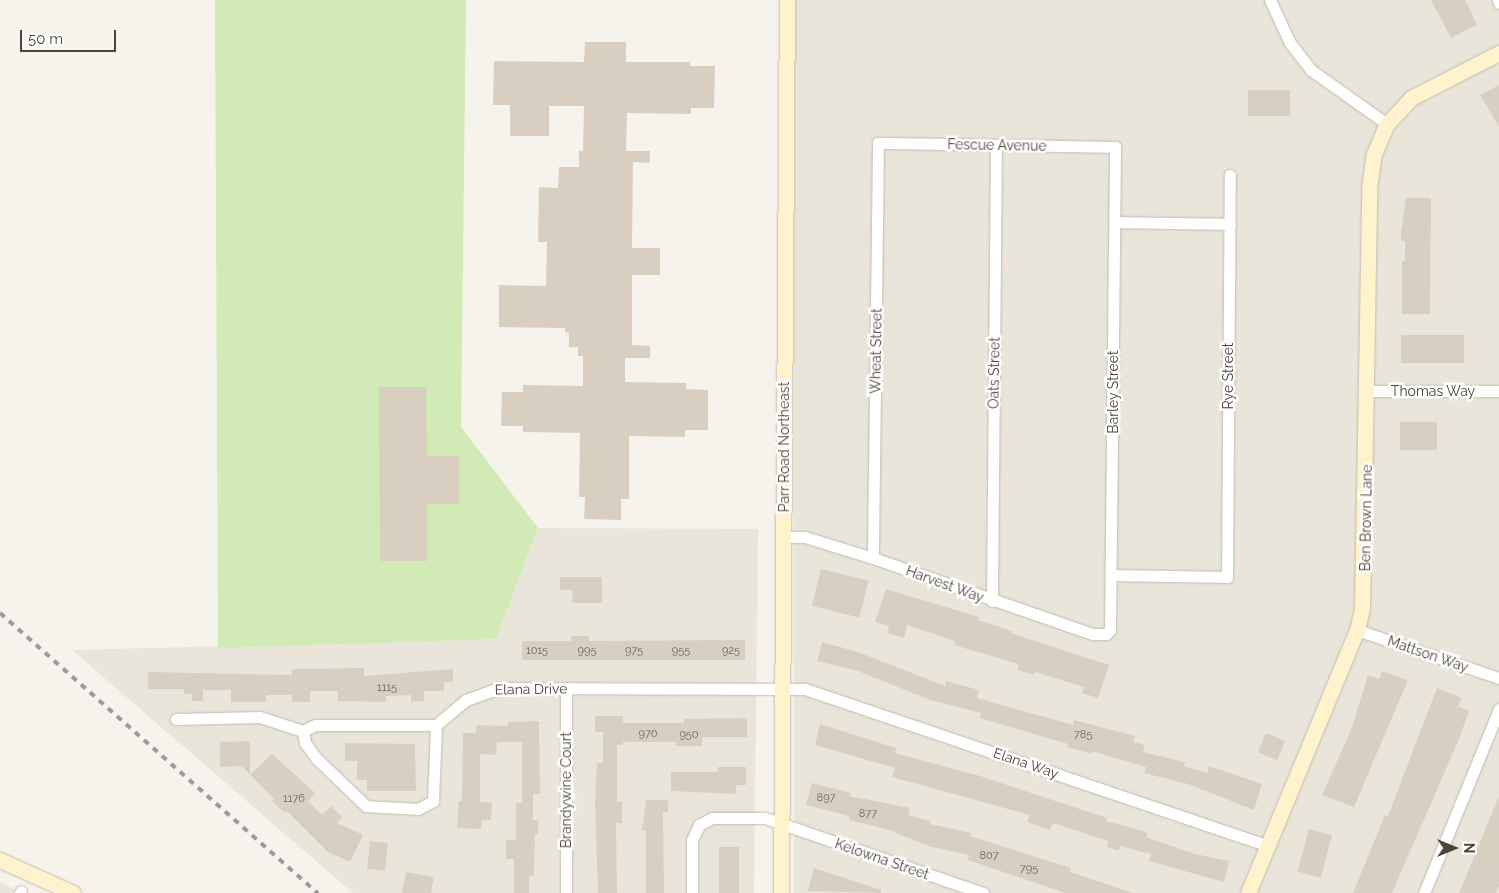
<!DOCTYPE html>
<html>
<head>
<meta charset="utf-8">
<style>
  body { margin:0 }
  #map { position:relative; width:1499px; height:893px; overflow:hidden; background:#f6f3ec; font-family:Raleway,sans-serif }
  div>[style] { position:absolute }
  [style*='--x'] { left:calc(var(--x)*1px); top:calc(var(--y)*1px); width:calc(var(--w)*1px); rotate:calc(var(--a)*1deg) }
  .residential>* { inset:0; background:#eae5da; transform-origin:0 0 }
  .green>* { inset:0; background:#d2eab5 }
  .building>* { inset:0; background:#d8cfc1; transform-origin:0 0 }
  .roads { filter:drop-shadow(0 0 1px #c2bbae) drop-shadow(0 0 1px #c2bbae) }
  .street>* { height:11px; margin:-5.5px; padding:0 5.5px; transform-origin:5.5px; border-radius:5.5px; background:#fff }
  .secondary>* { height:15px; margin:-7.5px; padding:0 7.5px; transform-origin:7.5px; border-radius:7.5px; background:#fff3cd }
  .rail>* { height:4px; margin-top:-2px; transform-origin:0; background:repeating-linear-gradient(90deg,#9a9a9a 0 6px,transparent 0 12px) }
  span { translate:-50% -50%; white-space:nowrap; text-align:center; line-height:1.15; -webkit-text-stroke:5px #fff; paint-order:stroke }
  .number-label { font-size:11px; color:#6e675b }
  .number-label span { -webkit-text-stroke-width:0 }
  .street-label { font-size:14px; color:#4b4439 }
  .north { position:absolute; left:1429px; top:823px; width:50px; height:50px; -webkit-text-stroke:4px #fff; paint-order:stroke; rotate:90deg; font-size:14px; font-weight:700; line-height:20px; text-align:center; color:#4b4439 }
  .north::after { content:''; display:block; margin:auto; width:18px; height:22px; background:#4b4439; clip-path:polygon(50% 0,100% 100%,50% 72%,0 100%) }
  .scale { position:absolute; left:20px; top:30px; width:96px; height:22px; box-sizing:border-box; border:2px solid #4b4439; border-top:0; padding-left:6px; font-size:15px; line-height:18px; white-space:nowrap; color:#4b4439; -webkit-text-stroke:4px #fff; paint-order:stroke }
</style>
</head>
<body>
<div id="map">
  <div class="residential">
    <div style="left:794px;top:0;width:705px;height:893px"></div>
    <div style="clip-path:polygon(538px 528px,758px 529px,754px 893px,353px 893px,72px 650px,496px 639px)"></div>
    <div style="clip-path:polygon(0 882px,22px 893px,0 893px)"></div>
  </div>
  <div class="green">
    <div style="clip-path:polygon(215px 0,466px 0,461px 427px,538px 528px,496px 639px,218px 648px)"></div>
  </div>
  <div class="building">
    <div style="clip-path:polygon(1431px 0,1465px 0,1477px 25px,1451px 38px)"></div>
    <div style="clip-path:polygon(585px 42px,626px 42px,626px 62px,690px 62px,690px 66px,715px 66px,714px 108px,691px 108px,691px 114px,627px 113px,626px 151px,650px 151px,650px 163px,633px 162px,632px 248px,660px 248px,660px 275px,632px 275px,632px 345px,650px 346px,650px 358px,625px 358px,625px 382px,686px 383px,686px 389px,708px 390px,708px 430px,685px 430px,685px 437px,629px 436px,629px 499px,621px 499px,621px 520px,584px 519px,585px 497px,579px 497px,580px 433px,523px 432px,523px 426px,501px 426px,502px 392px,523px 392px,523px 385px,583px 386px,583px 356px,578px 356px,578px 347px,569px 347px,569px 333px,565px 332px,565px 328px,499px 327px,499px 285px,546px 286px,547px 242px,538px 242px,539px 187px,558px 188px,559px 167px,579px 167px,579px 151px,583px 151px,584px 106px,549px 106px,549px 136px,510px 136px,510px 105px,493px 105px,494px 61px,584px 62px)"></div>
    <div style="clip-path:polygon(1499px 85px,1499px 127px,1480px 95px)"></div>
    <div style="left:1248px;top:90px;width:42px;height:26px"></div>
    <div style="clip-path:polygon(1406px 198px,1431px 198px,1430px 314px,1402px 314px,1402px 261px,1405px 261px,1405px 241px,1401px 241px,1401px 232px)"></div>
    <div style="left:1401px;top:335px;width:63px;height:28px"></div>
    <div style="clip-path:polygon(379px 387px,426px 387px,427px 456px,459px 456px,459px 504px,427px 504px,427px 561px,380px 561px)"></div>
    <div style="left:1437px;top:422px;width:28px;height:37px;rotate:90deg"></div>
    <div style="left:821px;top:569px;width:49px;height:38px;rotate:14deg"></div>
    <div style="clip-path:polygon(560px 577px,602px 577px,602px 603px,572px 603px,573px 590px,560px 590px)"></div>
    <div style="clip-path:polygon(886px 589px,979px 617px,978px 620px,1012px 631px,1011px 633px,1109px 665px,1098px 698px,1082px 693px,1084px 687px,1035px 672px,1034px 675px,1017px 670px,1019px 664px,954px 645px,955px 641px,907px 625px,904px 638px,887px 633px,889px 626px,875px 622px)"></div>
    <div style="clip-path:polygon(571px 636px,589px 636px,589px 641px,745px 640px,745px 660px,522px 660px,522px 641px,571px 641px)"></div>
    <div style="clip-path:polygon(822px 642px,858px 652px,945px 686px,946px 681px,979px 690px,977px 698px,1073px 725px,1074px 720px,1135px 736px,1133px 742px,1145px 745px,1143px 752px,1185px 762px,1184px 766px,1207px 773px,1209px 766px,1262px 784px,1254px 810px,1188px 784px,1144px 773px,1146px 767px,1092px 751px,1092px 754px,1067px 747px,1068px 744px,980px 718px,981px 713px,930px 700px,858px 671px,817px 661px)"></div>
    <div style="clip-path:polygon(364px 668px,364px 676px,453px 669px,453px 682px,444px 682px,444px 691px,424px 691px,424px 701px,411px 702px,411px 695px,386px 696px,386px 702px,338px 701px,338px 691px,310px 691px,310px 702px,292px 702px,292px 695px,266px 695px,266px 702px,231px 702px,231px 690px,203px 690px,203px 701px,192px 701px,192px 694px,184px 694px,184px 689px,148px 689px,148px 672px,292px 675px,292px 669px)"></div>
    <div style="clip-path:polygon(1382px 671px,1408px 680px,1354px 807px,1322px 795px,1351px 730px,1368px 675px,1379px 679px)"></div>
    <div style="clip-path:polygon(1437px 688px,1462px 698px,1458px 706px,1469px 711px,1459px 739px,1392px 893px,1353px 893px,1385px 815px,1388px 816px)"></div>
    <div style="clip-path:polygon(595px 716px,623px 716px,623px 723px,684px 723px,684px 719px,747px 718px,747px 737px,702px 737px,702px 746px,676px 746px,676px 742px,623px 742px,623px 745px,617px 745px,617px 802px,622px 802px,622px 823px,616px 823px,617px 893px,598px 893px,595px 802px,597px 763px,603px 763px,603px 732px,595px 732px)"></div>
    <div style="clip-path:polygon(539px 721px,540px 794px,533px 794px,533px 820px,538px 820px,538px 834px,535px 834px,534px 876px,529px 876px,529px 893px,514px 893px,514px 859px,506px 859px,506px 840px,516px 840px,516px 803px,522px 803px,522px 742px,497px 742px,496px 755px,480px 754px,480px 802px,492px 803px,491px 820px,482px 820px,481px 829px,457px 828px,459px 801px,462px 801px,463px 733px,476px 733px,477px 725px,508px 726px,508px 722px)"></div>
    <div style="clip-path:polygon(820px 724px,896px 748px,895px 753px,980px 776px,1107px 818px,1106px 821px,1147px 832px,1146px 837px,1195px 854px,1229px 861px,1224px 882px,1149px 861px,1151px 854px,1120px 846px,1119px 851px,1107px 847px,1108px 841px,1053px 823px,1050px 830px,1027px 822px,1030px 815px,892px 777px,895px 768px,815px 745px)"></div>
    <div style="left:1266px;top:733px;width:21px;height:21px;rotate:23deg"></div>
    <div style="clip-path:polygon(250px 741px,250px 775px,272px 754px,315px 793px,308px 801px,322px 815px,331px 806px,342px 817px,337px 823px,363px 835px,350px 862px,328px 852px,287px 811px,285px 813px,272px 801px,274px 799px,242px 766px,220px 767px,220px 742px)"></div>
    <div style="clip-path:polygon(345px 743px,415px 744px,416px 791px,367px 791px,367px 780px,357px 780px,357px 761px,345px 761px)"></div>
    <div style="clip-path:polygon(718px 767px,746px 767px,746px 785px,736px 785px,736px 794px,671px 791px,671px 772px,718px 772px)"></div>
    <div style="clip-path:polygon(812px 783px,851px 793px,850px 796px,910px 808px,908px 815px,930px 821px,930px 824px,971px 833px,970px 836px,1071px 868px,1070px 872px,1133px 893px,1065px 893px,968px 860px,969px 855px,928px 846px,889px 830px,849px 820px,849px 816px,806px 805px)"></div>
    <div style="clip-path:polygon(1499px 796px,1499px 885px,1496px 893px,1459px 893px)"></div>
    <div style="clip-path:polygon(646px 800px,668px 800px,668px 812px,663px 812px,664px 893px,646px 893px,646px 830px,642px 830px)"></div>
    <div style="left:1309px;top:829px;width:24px;height:44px;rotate:15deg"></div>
    <div style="left:370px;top:841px;width:18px;height:28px;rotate:6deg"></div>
    <div style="left:719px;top:847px;width:20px;height:46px"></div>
    <div style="clip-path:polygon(814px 868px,881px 890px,881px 893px,808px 891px)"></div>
    <div style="clip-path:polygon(406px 872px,434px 877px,431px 893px,402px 893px)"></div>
  </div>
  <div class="roads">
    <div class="street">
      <div style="--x:1270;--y:0;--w:47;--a:65.1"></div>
      <div style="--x:1290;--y:43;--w:34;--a:52"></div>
      <div style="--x:1311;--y:70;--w:93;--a:35.4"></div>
      <div style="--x:1498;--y:0;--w:3;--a:72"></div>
      <div style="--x:1115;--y:222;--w:115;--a:1"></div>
      <div style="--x:1367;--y:391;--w:132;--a:0"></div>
      <div style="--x:783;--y:537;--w:22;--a:0"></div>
      <div style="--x:805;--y:537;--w:71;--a:17.2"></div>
      <div style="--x:873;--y:558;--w:233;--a:19.1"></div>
      <div style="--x:1093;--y:634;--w:13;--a:0"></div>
      <div style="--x:1106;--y:634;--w:6;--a:-45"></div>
      <div style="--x:1110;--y:630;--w:483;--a:-89.4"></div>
      <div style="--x:1115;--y:147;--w:237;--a:-179"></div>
      <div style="--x:878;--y:143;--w:415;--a:90.7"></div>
      <div style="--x:1112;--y:575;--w:115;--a:1"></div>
      <div style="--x:1227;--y:577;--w:402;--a:-89.6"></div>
      <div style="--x:992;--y:601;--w:456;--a:-89.5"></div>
      <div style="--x:1357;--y:630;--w:150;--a:18.7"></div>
      <div style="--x:176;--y:719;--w:84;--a:-1.4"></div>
      <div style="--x:260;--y:717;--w:45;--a:18"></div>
      <div style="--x:303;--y:731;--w:13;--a:-27"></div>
      <div style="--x:315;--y:725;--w:121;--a:0"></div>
      <div style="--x:436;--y:725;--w:39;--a:-40"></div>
      <div style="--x:466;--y:700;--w:35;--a:-20"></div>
      <div style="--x:499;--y:688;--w:306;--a:0.2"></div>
      <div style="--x:805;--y:689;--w:489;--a:18.7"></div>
      <div style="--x:303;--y:731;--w:12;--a:81"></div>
      <div style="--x:305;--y:743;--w:20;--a:53"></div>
      <div style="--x:317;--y:759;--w:68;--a:43.8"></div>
      <div style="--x:366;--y:806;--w:52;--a:3.3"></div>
      <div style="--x:418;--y:809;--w:17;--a:-28"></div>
      <div style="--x:433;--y:801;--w:76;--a:-87.7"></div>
      <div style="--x:20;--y:893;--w:2;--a:-63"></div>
      <div style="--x:566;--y:893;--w:205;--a:-90"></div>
      <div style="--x:692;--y:893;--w:53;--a:-90"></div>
      <div style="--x:692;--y:840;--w:17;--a:-65"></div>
      <div style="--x:699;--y:825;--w:15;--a:-28"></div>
      <div style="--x:712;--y:818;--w:53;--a:0"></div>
      <div style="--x:765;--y:818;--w:231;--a:19"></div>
      <div style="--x:1424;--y:893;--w:199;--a:-67.8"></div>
    </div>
    <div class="secondary">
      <div style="--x:0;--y:860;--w:80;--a:24.3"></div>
      <div style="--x:781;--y:893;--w:893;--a:-89.62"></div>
      <div style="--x:1248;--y:893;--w:285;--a:-67.5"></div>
      <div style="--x:1357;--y:630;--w:23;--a:-77"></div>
      <div style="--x:1362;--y:608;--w:420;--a:-89"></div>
      <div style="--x:1369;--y:188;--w:34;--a:-82"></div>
      <div style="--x:1374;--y:154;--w:33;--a:-67"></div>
      <div style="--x:1387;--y:124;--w:35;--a:-47"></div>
      <div style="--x:1411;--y:98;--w:99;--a:-27.1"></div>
    </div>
  </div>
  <div class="rail">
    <div style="--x:0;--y:613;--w:424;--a:41.4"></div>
  </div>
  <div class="number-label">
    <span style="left:537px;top:651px">1015</span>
    <span style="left:587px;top:651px">995</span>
    <span style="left:634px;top:651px">975</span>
    <span style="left:681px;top:651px">955</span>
    <span style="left:731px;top:651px">925</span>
    <span style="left:387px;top:688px">1115</span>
    <span style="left:648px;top:734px">970</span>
    <span style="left:689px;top:735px">950</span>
    <span style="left:1083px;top:735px">785</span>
    <span style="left:826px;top:798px">897</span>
    <span style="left:294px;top:799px">1176</span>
    <span style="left:868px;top:814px">877</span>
    <span style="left:989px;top:856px">807</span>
    <span style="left:1029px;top:869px">795</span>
  </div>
  <div class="street-label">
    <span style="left:997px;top:145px;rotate:1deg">Fescue Avenue</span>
    <span style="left:876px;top:351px;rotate:-89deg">Wheat Street</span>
    <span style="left:994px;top:373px;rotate:-89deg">Oats Street</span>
    <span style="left:1228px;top:376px;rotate:-90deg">Rye Street</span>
    <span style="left:1433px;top:391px">Thomas Way</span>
    <span style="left:1113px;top:392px;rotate:-90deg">Barley Street</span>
    <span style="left:784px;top:447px;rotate:-90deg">Parr Road Northeast</span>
    <span style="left:1366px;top:518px;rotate:-89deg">Ben Brown Lane</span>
    <span style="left:945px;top:584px;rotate:20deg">Harvest Way</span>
    <span style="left:1428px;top:654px;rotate:19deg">Mattson Way</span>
    <span style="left:531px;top:689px;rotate:-1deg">Elana Drive</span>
    <span style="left:1026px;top:763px;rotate:19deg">Elana Way</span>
    <span style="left:566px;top:790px;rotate:-90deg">Brandywine Court</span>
    <span style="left:882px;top:859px;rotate:19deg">Kelowna Street</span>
  </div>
  <div class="north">N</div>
  <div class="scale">50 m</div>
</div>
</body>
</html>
